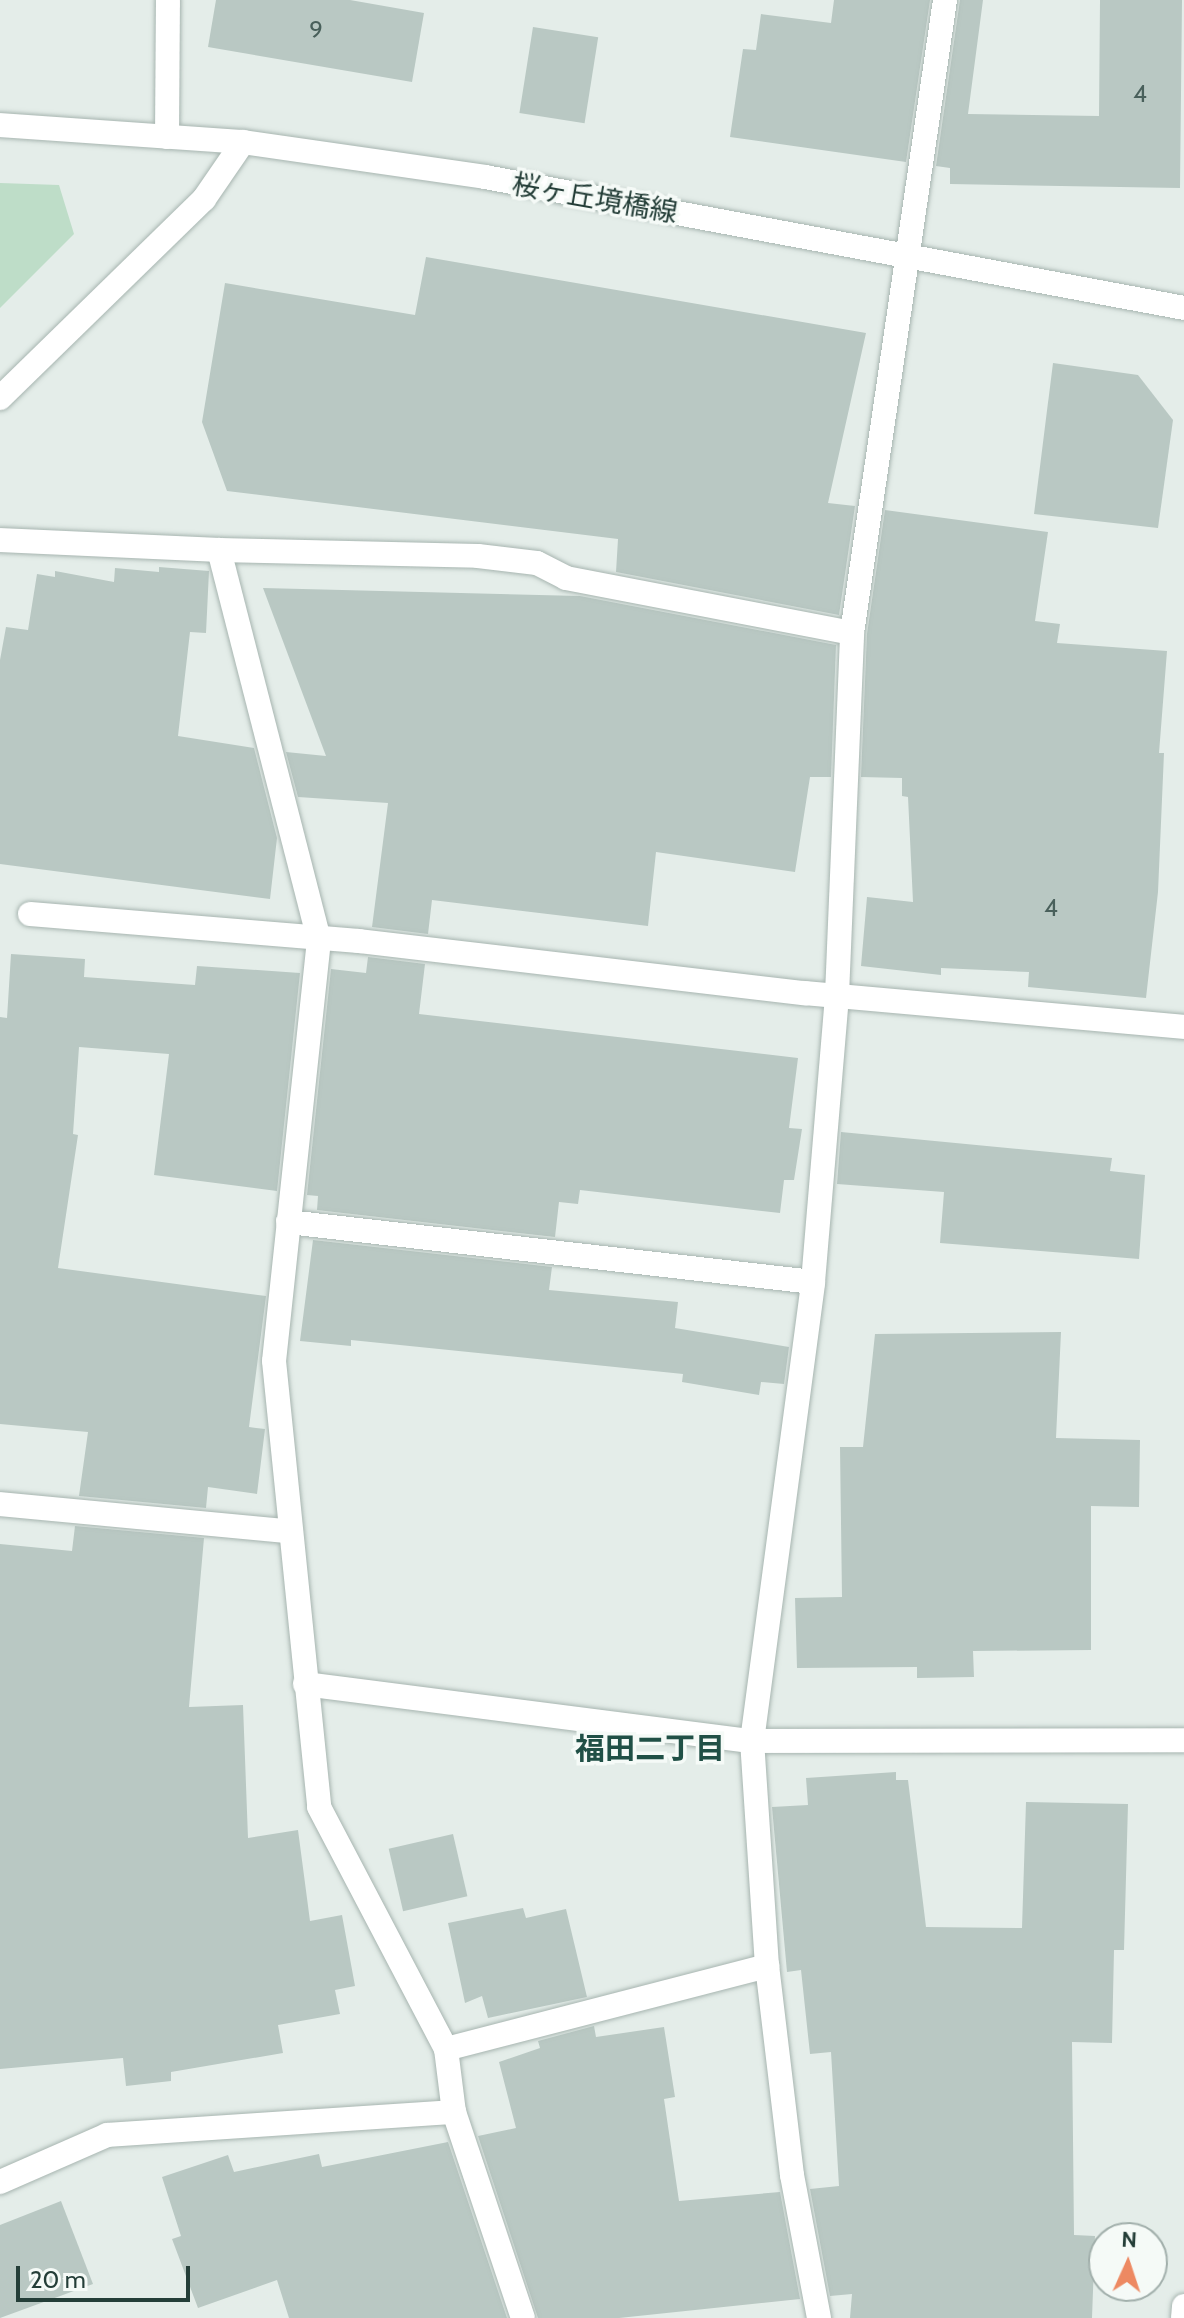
<!DOCTYPE html>
<html>
<head>
<meta charset="utf-8">
<style>
  body { margin:0 }
  #map { position:relative; width:1184px; height:2318px; overflow:hidden; background:#e4ede9; font-family:Cabin,"Noto Sans JP",sans-serif }
  div>[style] { position:absolute }
  [style*='--x'] { left:calc(var(--x)*1px); top:calc(var(--y)*1px); width:calc(var(--w)*1px); rotate:calc(var(--a)*1deg) }
  .green>* { inset:0; background:#beddc8 }
  .building>* { inset:0; background:#b9c8c3; transform-origin:0 0 }
  .roads { filter:drop-shadow(0 0 2px #a7b5b0) drop-shadow(0 0 2px #a7b5b0) }
  .minor>* { height:24px; margin:-12px; padding:0 12px; transform-origin:12px; border-radius:12px; background:#fff }
  span { translate:-50% -50%; white-space:nowrap; text-align:center; line-height:1.15; -webkit-text-stroke:7px #f5faf7; paint-order:stroke }
  .number-label { font-size:24px; color:#49605b }
  .number-label span { -webkit-text-stroke-width:0 }
  .street-label { font-size:28px; color:#243e38 }
  .neighbourhood-label { font-size:30px; color:#205046; font-weight:700 }
  .north { position:absolute; left:1088px; top:2222px; width:80px; height:80px; box-sizing:border-box; background:#f5faf7; border:2px solid #a1afab; border-radius:50%; rotate:3deg; font-size:22px; font-weight:700; line-height:32px; text-align:center; color:#243e38 }
  .north::after { content:''; display:block; margin:auto; width:28px; height:36px; background:#ed8962; clip-path:polygon(50% 0,100% 100%,50% 72%,0 100%) }
  .scale { position:absolute; left:16px; top:2266px; width:174px; height:36px; box-sizing:border-box; border:4px solid #243e38; border-top:0; padding-left:10px; font-size:24px; line-height:28px; white-space:nowrap; color:#243e38; -webkit-text-stroke:6px #f5faf7; paint-order:stroke }
</style>
</head>
<body>
<div id="map">
  <div class="green">
    <div style="clip-path:polygon(0 183px,59px 185px,74px 234px,0 308px)"></div>
  </div>
  <div class="building">
    <div style="clip-path:polygon(216px 0,350px 0,424px 13px,412px 82px,208px 47px)"></div>
    <div style="clip-path:polygon(834px 0,930px 0,906px 162px,730px 137px,743px 49px,756px 50px,761px 14px,831px 23px)"></div>
    <div style="clip-path:polygon(960px 0,983px 0,968px 114px,1099px 116px,1100px 0,1182px 0,1180px 188px,950px 184px,950px 168px,936px 166px)"></div>
    <div style="left:533px;top:27px;width:66px;height:87px;rotate:9deg"></div>
    <div style="clip-path:polygon(426px 257px,866px 333px,828px 503px,855px 506px,839px 615px,616px 572px,618px 539px,227px 491px,202px 422px,225px 283px,415px 315px)"></div>
    <div style="clip-path:polygon(1053px 363px,1138px 375px,1173px 420px,1158px 528px,1034px 514px)"></div>
    <div style="clip-path:polygon(885px 510px,1048px 532px,1035px 621px,1060px 624px,1057px 643px,1167px 651px,1159px 753px,1164px 753px,1158px 892px,1146px 998px,1028px 987px,1029px 972px,941px 968px,941px 975px,861px 966px,867px 897px,913px 902px,908px 797px,902px 796px,902px 778px,861px 777px,867px 634px)"></div>
    <div style="clip-path:polygon(159px 567px,209px 571px,206px 633px,190px 632px,178px 736px,254px 748px,277px 838px,270px 899px,0 864px,0 660px,6px 627px,28px 630px,37px 574px,55px 577px,55px 571px,114px 582px,115px 568px,159px 572px)"></div>
    <div style="clip-path:polygon(263px 588px,580px 596px,836px 645px,831px 777px,810px 777px,795px 872px,656px 852px,648px 926px,432px 900px,428px 934px,372px 927px,388px 803px,298px 797px,286px 752px,326px 756px)"></div>
    <div style="clip-path:polygon(11px 954px,85px 959px,84px 977px,195px 985px,197px 966px,300px 973px,277px 1191px,154px 1175px,169px 1054px,79px 1047px,73px 1134px,78px 1135px,58px 1268px,266px 1296px,249px 1427px,265px 1429px,257px 1494px,208px 1487px,206px 1508px,79px 1496px,88px 1432px,0 1424px,0 1017px,7px 1018px)"></div>
    <div style="clip-path:polygon(368px 957px,425px 964px,419px 1014px,798px 1058px,789px 1128px,802px 1129px,794px 1180px,784px 1180px,780px 1213px,580px 1190px,578px 1204px,559px 1202px,555px 1237px,317px 1210px,318px 1196px,307px 1195px,331px 969px,366px 973px)"></div>
    <div style="clip-path:polygon(841px 1132px,1112px 1158px,1110px 1171px,1145px 1175px,1139px 1259px,940px 1243px,944px 1192px,837px 1184px)"></div>
    <div style="clip-path:polygon(313px 1240px,552px 1267px,549px 1290px,678px 1302px,675px 1328px,789px 1347px,784px 1384px,761px 1382px,759px 1395px,682px 1382px,683px 1374px,351px 1340px,351px 1346px,300px 1341px)"></div>
    <div style="clip-path:polygon(1061px 1332px,1056px 1438px,1140px 1440px,1139px 1507px,1091px 1506px,1091px 1650px,973px 1651px,974px 1677px,917px 1678px,917px 1667px,797px 1668px,795px 1598px,842px 1597px,840px 1447px,863px 1447px,875px 1334px)"></div>
    <div style="clip-path:polygon(75px 1526px,204px 1538px,189px 1707px,243px 1705px,248px 1838px,298px 1830px,310px 1921px,342px 1915px,355px 1986px,335px 1990px,340px 2014px,278px 2025px,283px 2053px,171px 2072px,171px 2081px,126px 2086px,123px 2058px,0 2069px,0 1544px,72px 1551px)"></div>
    <div style="clip-path:polygon(896px 1772px,896px 1780px,908px 1780px,926px 1927px,1022px 1928px,1026px 1802px,1128px 1804px,1124px 1950px,1114px 1950px,1112px 2043px,1072px 2042px,1074px 2235px,1095px 2236px,1092px 2318px,850px 2318px,852px 2294px,830px 2296px,810px 2189px,839px 2186px,831px 2052px,810px 2054px,801px 1970px,787px 1972px,772px 1807px,808px 1805px,806px 1778px)"></div>
    <div style="left:453px;top:1834px;width:64px;height:66px;rotate:77deg"></div>
    <div style="clip-path:polygon(523px 1908px,526px 1918px,566px 1909px,587px 1997px,488px 2018px,482px 1996px,465px 2003px,448px 1923px)"></div>
    <div style="clip-path:polygon(594px 2026px,596px 2037px,664px 2027px,675px 2097px,664px 2099px,679px 2201px,780px 2192px,800px 2299px,619px 2318px,538px 2318px,478px 2136px,516px 2128px,499px 2062px,540px 2048px,538px 2041px)"></div>
    <div style="clip-path:polygon(448px 2142px,507px 2318px,289px 2318px,277px 2280px,198px 2308px,172px 2239px,181px 2236px,162px 2177px,228px 2155px,234px 2172px,319px 2154px,322px 2167px)"></div>
    <div style="clip-path:polygon(61px 2201px,93px 2284px,0 2318px,0 2225px)"></div>
  </div>
  <div class="roads">
    <div class="minor">
      <div style="--x:0;--y:125;--w:244;--a:4"></div>
      <div style="--x:243;--y:142;--w:245;--a:8.2"></div>
      <div style="--x:485;--y:177;--w:711;--a:10.61"></div>
      <div style="--x:167;--y:137;--w:137;--a:-89.6"></div>
      <div style="--x:0;--y:398;--w:285;--a:-44.3"></div>
      <div style="--x:204;--y:199;--w:69;--a:-55.6"></div>
      <div style="--x:0;--y:540;--w:219;--a:2.6"></div>
      <div style="--x:219;--y:550;--w:403;--a:75.6"></div>
      <div style="--x:319;--y:940;--w:423;--a:96.1"></div>
      <div style="--x:274;--y:1361;--w:448;--a:84.2"></div>
      <div style="--x:319;--y:1807;--w:273;--a:62.3"></div>
      <div style="--x:446;--y:2049;--w:64;--a:82.8"></div>
      <div style="--x:454;--y:2112;--w:217;--a:71.5"></div>
      <div style="--x:219;--y:550;--w:259;--a:1.3"></div>
      <div style="--x:478;--y:556;--w:59;--a:6.8"></div>
      <div style="--x:537;--y:563;--w:33;--a:27"></div>
      <div style="--x:566;--y:578;--w:291;--a:10.9"></div>
      <div style="--x:30;--y:914;--w:330;--a:4.7"></div>
      <div style="--x:359;--y:941;--w:449;--a:6.7"></div>
      <div style="--x:805;--y:993;--w:381;--a:5.1"></div>
      <div style="--x:288;--y:1222;--w:528;--a:6.52"></div>
      <div style="--x:0;--y:1504;--w:289;--a:5.4"></div>
      <div style="--x:305;--y:1684;--w:451;--a:7.3"></div>
      <div style="--x:752;--y:1741;--w:432;--a:-0.1"></div>
      <div style="--x:446;--y:2049;--w:332;--a:-14.5"></div>
      <div style="--x:0;--y:2182;--w:117;--a:-23.7"></div>
      <div style="--x:107;--y:2135;--w:348;--a:-3.8"></div>
      <div style="--x:819;--y:2318;--w:146;--a:-100.7"></div>
      <div style="--x:792;--y:2175;--w:210;--a:-96.8"></div>
      <div style="--x:767;--y:1966;--w:225;--a:-93.8"></div>
      <div style="--x:752;--y:1741;--w:463;--a:-82.4"></div>
      <div style="--x:813;--y:1282;--w:288;--a:-85.2"></div>
      <div style="--x:837;--y:995;--w:362;--a:-87.6"></div>
      <div style="--x:852;--y:633;--w:640;--a:-81.64"></div>
      <div style="--x:1183;--y:2318;--w:12;--a:-85"></div>
    </div>
  </div>
  <div class="number-label">
    <span style="left:316px;top:30px">9</span>
    <span style="left:1140px;top:94px">4</span>
    <span style="left:1051px;top:908px">4</span>
  </div>
  <div class="street-label">
    <span style="left:595px;top:198px;rotate:10deg">桜ヶ丘境橋線</span>
  </div>
  <div class="neighbourhood-label">
    <span style="left:650px;top:1749px">福田二丁目</span>
  </div>
  <div class="north">N</div>
  <div class="scale">20 m</div>
</div>
</body>
</html>
